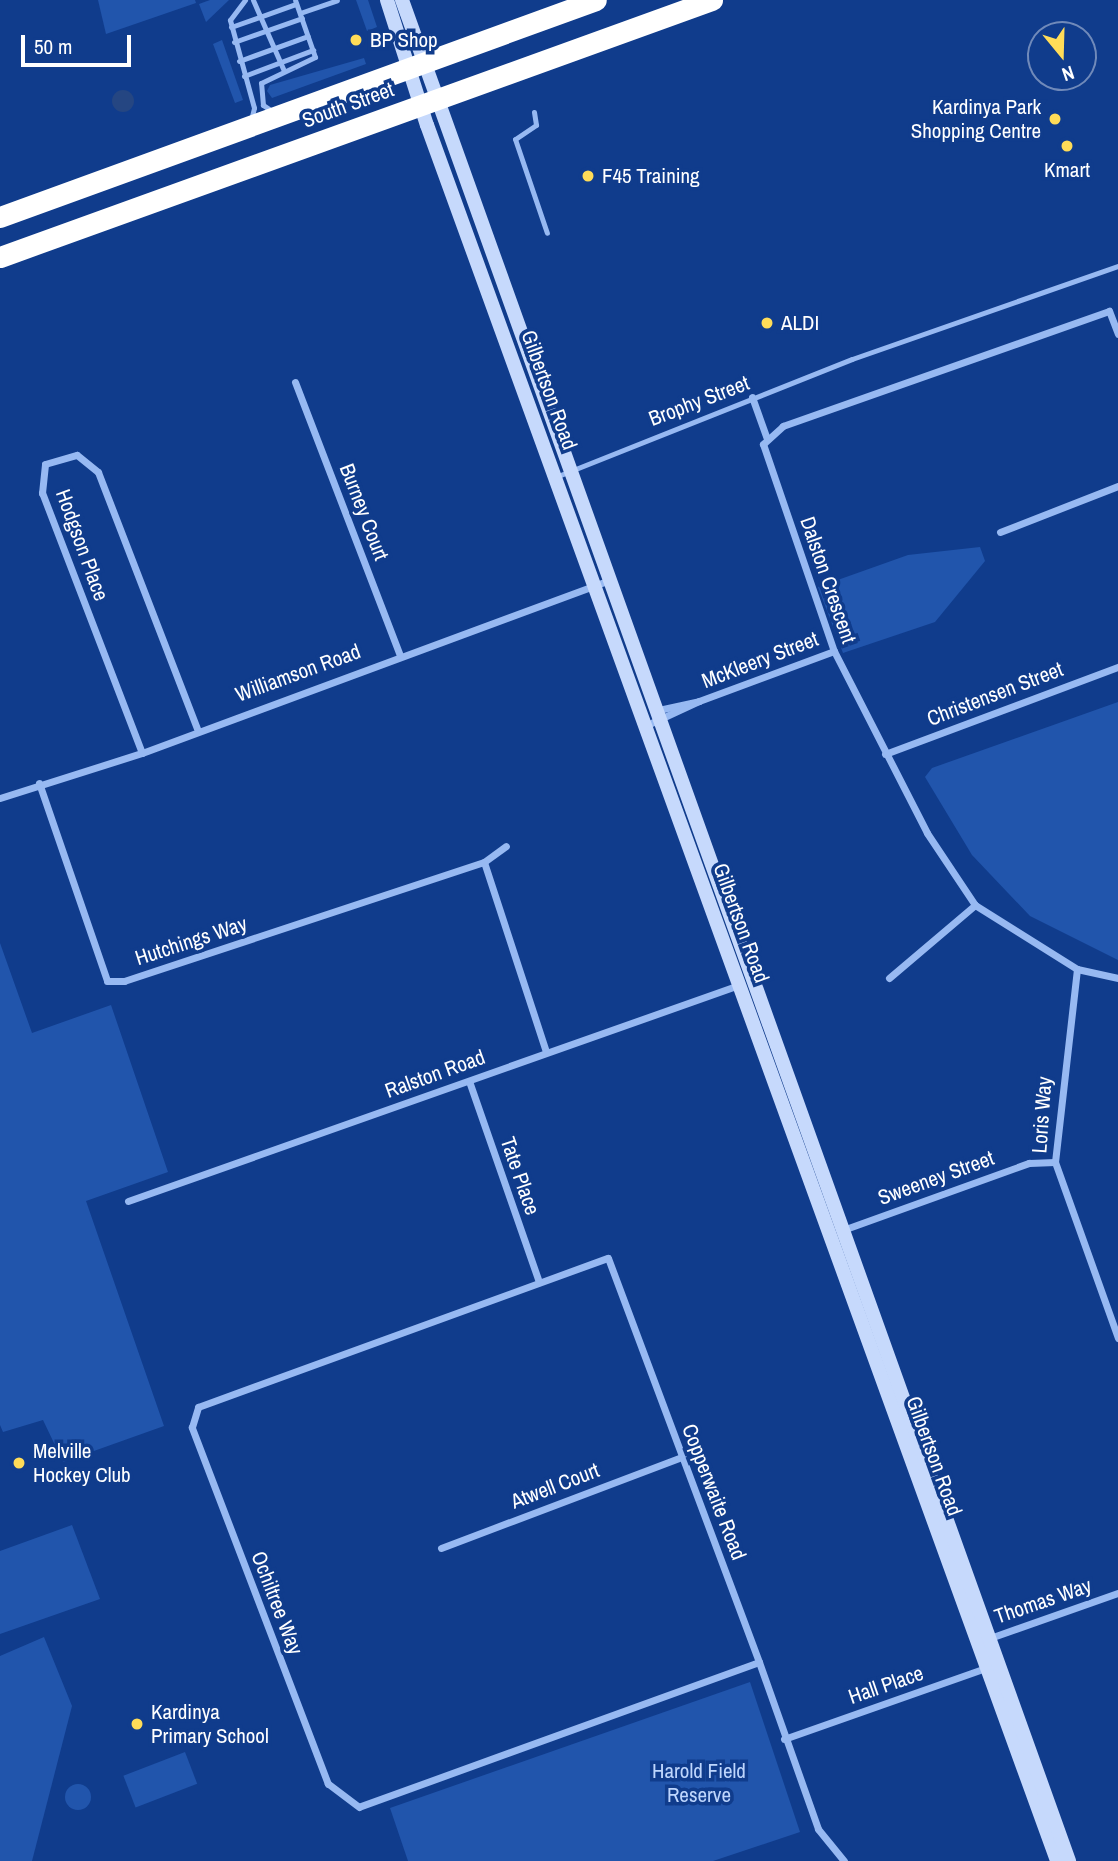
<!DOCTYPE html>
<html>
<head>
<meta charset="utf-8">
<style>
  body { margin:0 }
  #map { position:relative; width:1118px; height:1861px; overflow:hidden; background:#103c8c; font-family:"Archivo Narrow",sans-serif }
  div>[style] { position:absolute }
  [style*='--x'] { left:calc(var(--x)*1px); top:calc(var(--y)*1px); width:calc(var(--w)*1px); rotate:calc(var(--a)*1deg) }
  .green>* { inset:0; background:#2155ac; transform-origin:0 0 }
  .round { border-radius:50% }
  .water>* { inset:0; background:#254682 }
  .lane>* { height:5px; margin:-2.5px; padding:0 2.5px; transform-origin:2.5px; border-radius:2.5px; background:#97b9f2 }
  .street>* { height:7px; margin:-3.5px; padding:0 3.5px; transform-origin:3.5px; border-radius:3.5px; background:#97b9f2 }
  .secondary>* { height:14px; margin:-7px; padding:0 7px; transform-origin:7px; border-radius:7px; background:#c6d9fc }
  .highway>* { height:21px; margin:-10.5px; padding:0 10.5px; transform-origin:10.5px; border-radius:10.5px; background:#fff }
  .dots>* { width:19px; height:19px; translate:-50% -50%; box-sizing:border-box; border:4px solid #103c8c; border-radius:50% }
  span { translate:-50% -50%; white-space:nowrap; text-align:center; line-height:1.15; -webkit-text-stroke:7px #103c8c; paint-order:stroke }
  .poi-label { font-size:21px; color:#fff }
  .left { translate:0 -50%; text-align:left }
  .right { translate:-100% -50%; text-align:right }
  .street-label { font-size:21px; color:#fff }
  .park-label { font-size:21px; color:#bed6fd }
  .north { position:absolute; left:1027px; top:21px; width:70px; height:70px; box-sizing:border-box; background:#103c8c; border:2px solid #708aba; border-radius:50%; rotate:161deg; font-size:19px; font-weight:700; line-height:28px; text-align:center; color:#fff }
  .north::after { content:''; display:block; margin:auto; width:24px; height:32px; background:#ffdc58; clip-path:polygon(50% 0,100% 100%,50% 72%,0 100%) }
  .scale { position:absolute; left:21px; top:35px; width:110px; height:32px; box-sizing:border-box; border:4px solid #fff; border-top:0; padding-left:9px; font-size:21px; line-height:24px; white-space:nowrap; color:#fff; -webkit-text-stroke:5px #103c8c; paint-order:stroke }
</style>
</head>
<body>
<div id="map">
  <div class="green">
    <div style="clip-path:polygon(98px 0,195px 0,196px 3px,106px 34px)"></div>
    <div style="clip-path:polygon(210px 0,229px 0,206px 22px,199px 4px)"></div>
    <div style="clip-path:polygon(356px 0,368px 0,377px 27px,367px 31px)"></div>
    <div style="clip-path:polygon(222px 40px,243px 100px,235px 103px,213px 44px)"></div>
    <div style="clip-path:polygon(364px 58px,366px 64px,272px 98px,267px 91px,270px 85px)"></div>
    <div style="clip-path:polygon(980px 547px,985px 561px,935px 622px,843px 653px,818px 587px,908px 555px)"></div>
    <div style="clip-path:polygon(1118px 702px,1118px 960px,1030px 916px,972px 855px,925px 777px,932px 768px)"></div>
    <div style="clip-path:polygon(0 943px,32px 1033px,111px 1005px,168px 1172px,86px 1201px,164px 1426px,63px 1462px,43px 1420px,3px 1432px,0 1425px)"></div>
    <div style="clip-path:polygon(72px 1525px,100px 1599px,0 1634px,0 1551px)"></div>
    <div style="clip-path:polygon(44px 1637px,72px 1706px,32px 1861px,0 1861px,0 1656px)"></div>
    <div style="clip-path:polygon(750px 1682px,800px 1832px,713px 1861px,408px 1861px,390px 1808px)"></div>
    <div style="left:185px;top:1752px;width:34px;height:66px;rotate:69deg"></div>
    <div class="round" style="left:65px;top:1784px;width:26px;height:26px"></div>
  </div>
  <div class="water">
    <div class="round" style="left:112px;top:90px;width:22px;height:22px"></div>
  </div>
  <div class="lane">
    <div style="--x:245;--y:0;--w:25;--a:127"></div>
    <div style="--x:230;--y:20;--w:91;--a:74.7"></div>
    <div style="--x:254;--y:108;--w:12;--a:104"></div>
    <div style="--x:253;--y:0;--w:77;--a:66.4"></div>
    <div style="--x:300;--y:13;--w:39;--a:-19"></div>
    <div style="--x:231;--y:27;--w:69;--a:-19.5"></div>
    <div style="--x:234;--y:42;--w:72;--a:-19.4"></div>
    <div style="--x:239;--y:61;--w:73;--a:-19.9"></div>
    <div style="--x:244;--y:76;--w:74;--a:-20.6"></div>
    <div style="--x:272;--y:111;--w:11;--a:-146"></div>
    <div style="--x:263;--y:105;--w:22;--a:-95"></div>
    <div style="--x:261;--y:83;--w:60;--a:-25.7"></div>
    <div style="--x:315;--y:57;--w:60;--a:-109.3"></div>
    <div style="--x:534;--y:112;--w:13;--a:81"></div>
    <div style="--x:536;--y:125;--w:25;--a:146"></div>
    <div style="--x:515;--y:139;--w:99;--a:71.2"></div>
    <div style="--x:558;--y:476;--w:316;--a:-21.7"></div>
    <div style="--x:852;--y:359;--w:282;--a:-19.3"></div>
  </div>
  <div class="street">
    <div style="--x:1118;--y:334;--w:25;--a:-111"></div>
    <div style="--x:1109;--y:311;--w:346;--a:160.6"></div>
    <div style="--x:783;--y:426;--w:27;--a:138"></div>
    <div style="--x:763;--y:444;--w:219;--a:71.1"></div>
    <div style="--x:834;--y:651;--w:204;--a:62.9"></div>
    <div style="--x:927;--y:833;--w:87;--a:56.3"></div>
    <div style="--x:975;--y:905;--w:120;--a:32.1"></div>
    <div style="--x:1077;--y:969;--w:42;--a:12.4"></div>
    <div style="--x:295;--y:382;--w:293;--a:69"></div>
    <div style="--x:752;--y:397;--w:45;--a:70.3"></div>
    <div style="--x:1000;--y:532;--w:127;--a:-21.3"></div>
    <div style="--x:654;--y:711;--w:46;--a:-12.5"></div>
    <div style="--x:699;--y:701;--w:144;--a:-20.3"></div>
    <div style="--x:647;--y:725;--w:57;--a:-24.8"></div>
    <div style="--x:142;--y:753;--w:279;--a:-111"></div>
    <div style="--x:42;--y:493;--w:29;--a:-84"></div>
    <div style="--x:45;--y:464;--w:33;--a:-16"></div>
    <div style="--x:77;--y:455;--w:27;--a:39"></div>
    <div style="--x:98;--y:472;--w:275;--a:68.9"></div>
    <div style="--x:885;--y:754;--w:249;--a:-20.5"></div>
    <div style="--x:39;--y:783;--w:209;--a:71"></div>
    <div style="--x:107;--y:981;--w:17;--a:0"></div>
    <div style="--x:124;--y:981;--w:379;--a:-18.3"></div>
    <div style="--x:484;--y:862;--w:27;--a:-36"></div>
    <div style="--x:0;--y:798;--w:149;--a:-17.6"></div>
    <div style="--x:142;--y:753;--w:498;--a:-20.3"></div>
    <div style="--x:484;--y:862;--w:200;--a:71.9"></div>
    <div style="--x:1077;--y:969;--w:194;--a:96.5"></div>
    <div style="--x:1055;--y:1162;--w:187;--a:70.3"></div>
    <div style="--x:889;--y:978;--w:113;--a:-40.3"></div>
    <div style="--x:469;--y:1081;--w:213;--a:70.8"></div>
    <div style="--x:128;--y:1201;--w:648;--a:-19.47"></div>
    <div style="--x:840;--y:1231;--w:201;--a:-19.8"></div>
    <div style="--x:1029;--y:1163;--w:26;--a:-2"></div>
    <div style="--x:441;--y:1548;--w:258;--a:-20.7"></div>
    <div style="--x:990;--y:1638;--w:136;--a:-19.4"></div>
    <div style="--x:759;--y:1662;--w:425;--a:160.1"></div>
    <div style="--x:359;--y:1807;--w:39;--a:-143"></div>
    <div style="--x:328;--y:1784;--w:382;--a:-110.9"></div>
    <div style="--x:192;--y:1427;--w:21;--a:-73"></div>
    <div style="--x:198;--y:1407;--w:436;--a:-20"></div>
    <div style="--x:608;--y:1258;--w:431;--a:69.5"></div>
    <div style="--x:759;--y:1662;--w:177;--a:70.5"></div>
    <div style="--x:818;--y:1829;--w:41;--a:50.9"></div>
    <div style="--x:784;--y:1739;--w:216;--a:-19.4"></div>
  </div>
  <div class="secondary">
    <div style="--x:387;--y:0;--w:131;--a:72.3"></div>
    <div style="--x:427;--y:125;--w:1847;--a:70.05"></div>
    <div style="--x:402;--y:0;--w:1977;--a:70.28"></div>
  </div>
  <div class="highway">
    <div style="--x:0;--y:217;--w:634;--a:-20.01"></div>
    <div style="--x:0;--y:257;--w:757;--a:-19.85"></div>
  </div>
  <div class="dots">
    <div style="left:356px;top:40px;background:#ffdc58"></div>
    <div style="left:1055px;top:119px;background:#ffdc58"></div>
    <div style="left:1067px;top:146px;background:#ffdc58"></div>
    <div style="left:588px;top:176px;background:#ffdc58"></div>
    <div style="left:767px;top:323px;background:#ffdc58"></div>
    <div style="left:19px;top:1463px;background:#ffdc58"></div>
    <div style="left:137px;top:1724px;background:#ffdc58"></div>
  </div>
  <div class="poi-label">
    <span class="left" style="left:370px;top:40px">BP Shop</span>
    <span class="right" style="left:1041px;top:119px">Kardinya Park<br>Shopping Centre</span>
    <span style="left:1067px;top:170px">Kmart</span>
    <span class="left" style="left:602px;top:176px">F45 Training</span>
    <span class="left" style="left:781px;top:323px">ALDI</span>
    <span class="left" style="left:33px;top:1463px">Melville<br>Hockey Club</span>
    <span class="left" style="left:151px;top:1724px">Kardinya<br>Primary School</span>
  </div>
  <div class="street-label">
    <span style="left:348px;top:105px;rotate:-20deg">South Street</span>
    <span style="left:549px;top:390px;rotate:70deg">Gilbertson Road</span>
    <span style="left:699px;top:401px;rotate:-21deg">Brophy Street</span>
    <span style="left:364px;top:512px;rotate:69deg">Burney Court</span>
    <span style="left:82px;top:545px;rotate:70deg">Hodgson Place</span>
    <span style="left:828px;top:580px;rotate:71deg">Dalston Crescent</span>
    <span style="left:760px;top:660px;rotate:-21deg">McKleery Street</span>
    <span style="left:298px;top:673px;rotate:-20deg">Williamson Road</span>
    <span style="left:995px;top:694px;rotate:-21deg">Christensen Street</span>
    <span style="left:741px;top:923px;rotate:70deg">Gilbertson Road</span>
    <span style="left:191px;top:941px;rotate:-18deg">Hutchings Way</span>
    <span style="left:435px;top:1074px;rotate:-20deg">Ralston Road</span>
    <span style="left:1042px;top:1115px;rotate:-86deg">Loris Way</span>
    <span style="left:520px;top:1176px;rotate:71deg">Tate Place</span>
    <span style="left:936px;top:1178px;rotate:-20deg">Sweeney Street</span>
    <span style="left:934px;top:1456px;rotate:70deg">Gilbertson Road</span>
    <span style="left:555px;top:1486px;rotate:-21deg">Atwell Court</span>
    <span style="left:714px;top:1492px;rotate:69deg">Copperwaite Road</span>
    <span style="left:1043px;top:1601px;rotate:-19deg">Thomas Way</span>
    <span style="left:277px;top:1603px;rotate:69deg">Ochiltree Way</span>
    <span style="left:886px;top:1685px;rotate:-19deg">Hall Place</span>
  </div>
  <div class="park-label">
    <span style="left:699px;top:1783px">Harold Field<br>Reserve</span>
  </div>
  <div class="north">N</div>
  <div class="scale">50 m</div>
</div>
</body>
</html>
